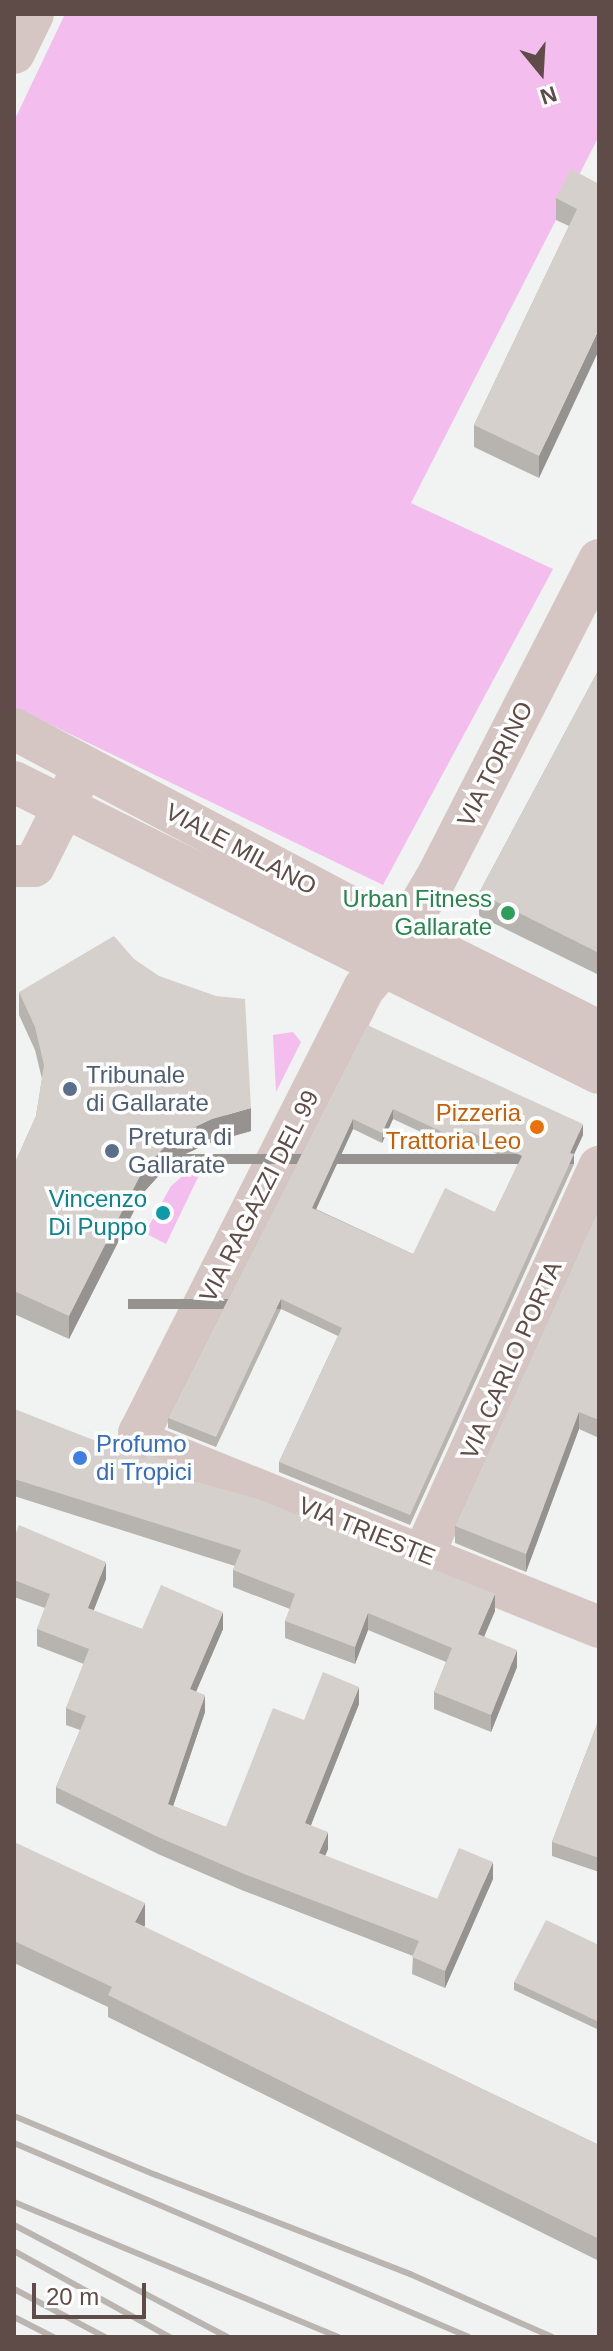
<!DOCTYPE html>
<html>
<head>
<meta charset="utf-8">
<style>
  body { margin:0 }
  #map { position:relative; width:613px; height:2351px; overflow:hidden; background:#f0f3f2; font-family:Arial,sans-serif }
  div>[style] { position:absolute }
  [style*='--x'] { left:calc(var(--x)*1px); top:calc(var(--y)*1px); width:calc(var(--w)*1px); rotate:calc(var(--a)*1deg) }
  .green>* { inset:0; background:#f3bded }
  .minor>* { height:42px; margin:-21px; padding:0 21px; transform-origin:21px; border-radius:21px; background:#d6c6c3 }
  .rail>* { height:6px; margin:-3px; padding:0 3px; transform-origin:3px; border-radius:3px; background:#bbb5b2 }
  .wall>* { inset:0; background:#b7b3af }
  .shaded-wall>* { inset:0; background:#95928f; transform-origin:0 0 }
  .building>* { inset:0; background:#d5d0cc }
  .dots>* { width:22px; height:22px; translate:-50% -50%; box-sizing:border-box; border:4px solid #fff; border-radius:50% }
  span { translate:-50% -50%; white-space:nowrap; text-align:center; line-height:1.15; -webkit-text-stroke:7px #fff; paint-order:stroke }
  .street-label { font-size:24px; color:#5f4b47 }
  .leisure-label { font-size:24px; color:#27864d }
  .right { translate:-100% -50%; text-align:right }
  .service-label { font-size:24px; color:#4e5e75 }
  .left { translate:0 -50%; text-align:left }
  .food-label { font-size:24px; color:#c56008 }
  .culture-label { font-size:24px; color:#0d838f }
  .shop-label { font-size:24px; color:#366cbe }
  .frame { position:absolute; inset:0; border:16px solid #5f4b47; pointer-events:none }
  .north { position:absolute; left:501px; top:32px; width:80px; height:80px; -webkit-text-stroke:6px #fff; paint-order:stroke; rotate:162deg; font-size:22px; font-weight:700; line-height:32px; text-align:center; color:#5f4b47 }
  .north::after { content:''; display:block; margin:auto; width:28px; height:36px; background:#5f4b47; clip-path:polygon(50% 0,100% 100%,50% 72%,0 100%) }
  .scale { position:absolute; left:32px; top:2283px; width:114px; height:36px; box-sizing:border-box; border:4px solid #5f4b47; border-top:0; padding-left:10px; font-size:24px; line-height:28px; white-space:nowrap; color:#5f4b47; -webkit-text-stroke:6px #fff; paint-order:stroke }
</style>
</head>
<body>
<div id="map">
  <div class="green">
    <div style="clip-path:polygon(65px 14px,599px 14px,599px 136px,411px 503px,553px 569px,383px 885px,14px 707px,14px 121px)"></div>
    <div style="clip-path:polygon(293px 1032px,301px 1042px,276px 1092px,273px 1035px)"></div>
    <div style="clip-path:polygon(202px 1169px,166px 1244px,145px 1233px,171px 1186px,185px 1174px)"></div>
  </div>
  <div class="minor">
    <div style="--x:14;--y:53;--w:43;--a:-64"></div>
    <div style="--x:599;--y:560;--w:360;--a:117.1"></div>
    <div style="--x:435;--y:880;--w:98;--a:120.8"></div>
    <div style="--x:385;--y:964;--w:32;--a:131"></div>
    <div style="--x:364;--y:988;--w:499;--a:116.8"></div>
    <div style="--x:139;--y:1433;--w:12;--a:66"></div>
    <div style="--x:144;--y:1444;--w:490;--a:21.9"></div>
    <div style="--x:14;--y:729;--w:394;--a:27.9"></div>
    <div style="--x:362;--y:913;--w:265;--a:26.5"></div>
    <div style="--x:14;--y:782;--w:653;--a:26.45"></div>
    <div style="--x:14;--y:866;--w:20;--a:0"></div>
    <div style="--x:34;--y:866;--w:92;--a:-63.4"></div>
    <div style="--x:424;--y:1553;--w:424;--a:-65.6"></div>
  </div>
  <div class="rail">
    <div style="--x:14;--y:2116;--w:154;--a:22.6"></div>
    <div style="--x:156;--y:2175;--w:273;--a:21.3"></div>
    <div style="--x:410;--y:2274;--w:155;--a:23.9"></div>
    <div style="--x:14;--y:2143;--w:494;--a:23.1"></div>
    <div style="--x:14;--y:2202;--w:352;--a:22.6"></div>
    <div style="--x:14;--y:2225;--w:241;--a:27.7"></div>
    <div style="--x:14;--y:2251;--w:178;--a:28.9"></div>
    <div style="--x:14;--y:2289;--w:103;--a:27.8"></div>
    <div style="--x:14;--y:2317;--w:44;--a:27.1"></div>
  </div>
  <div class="wall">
    <div style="clip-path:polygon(599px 184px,539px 478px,474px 447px,474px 425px,569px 226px,556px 220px,556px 198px)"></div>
    <div style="clip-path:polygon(599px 669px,599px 975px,479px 916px,479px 893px)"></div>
    <div style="clip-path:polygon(19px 992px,251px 1131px,212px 1142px,174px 1159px,143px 1193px,69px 1339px,14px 1314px,14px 1165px,36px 1116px,42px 1079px,35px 1050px,19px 1015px)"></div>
    <div style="clip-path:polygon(evenodd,367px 1025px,583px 1135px,574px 1154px,574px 1164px,410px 1525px,279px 1472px,279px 1462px,338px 1336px,281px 1309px,216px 1447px,168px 1428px,168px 1418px,367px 1025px,393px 1119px,464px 1152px,469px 1141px,518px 1164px,495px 1212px,413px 1254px,316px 1209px,353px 1129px,382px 1143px,393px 1119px)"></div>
    <div style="clip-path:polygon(599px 1208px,599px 1438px,579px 1429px,526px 1572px,455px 1543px,455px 1526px)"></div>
    <div style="clip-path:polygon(14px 1409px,196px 1482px,495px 1611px,484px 1636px,517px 1667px,491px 1732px,434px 1709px,434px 1692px,446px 1662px,368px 1630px,355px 1664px,285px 1638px,285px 1621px,290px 1609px,233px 1587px,233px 1570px,235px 1566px,14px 1496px)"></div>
    <div style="clip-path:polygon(14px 1538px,106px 1579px,93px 1611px,142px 1629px,223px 1629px,196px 1691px,205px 1712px,173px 1806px,226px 1827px,304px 1720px,359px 1704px,311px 1825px,328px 1849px,325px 1856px,437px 1899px,493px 1879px,445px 1988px,412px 1974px,413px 1956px,244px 1891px,158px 1854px,56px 1803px,56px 1787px,80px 1730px,66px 1725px,66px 1708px,84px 1664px,37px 1646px,37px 1629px,45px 1608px,14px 1597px)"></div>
    <div style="clip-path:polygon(599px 1719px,599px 1872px,552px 1856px,552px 1842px)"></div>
    <div style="clip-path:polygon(14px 1842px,145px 1925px,144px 1927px,599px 2145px,599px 2261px,108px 2017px,108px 2007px,14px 1963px)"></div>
    <div style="clip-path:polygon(599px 1945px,599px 2030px,514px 1990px,514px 1982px)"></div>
  </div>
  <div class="shaded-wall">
    <div style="clip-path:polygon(599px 329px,599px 350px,539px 478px,539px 456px)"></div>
    <div style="clip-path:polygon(251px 1108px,251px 1131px,212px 1142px,174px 1159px,143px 1193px,69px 1339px,69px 1316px,143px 1170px,174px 1137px,212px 1119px)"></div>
    <div style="clip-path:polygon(393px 1109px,393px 1119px,382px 1143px,382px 1133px)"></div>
    <div style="clip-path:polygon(353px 1119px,353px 1129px,312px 1218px,312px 1208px)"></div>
    <div style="clip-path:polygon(583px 1124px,583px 1135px,570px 1163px,570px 1153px)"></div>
    <div style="clip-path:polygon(469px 1131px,469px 1141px,464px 1152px,464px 1142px)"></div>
    <div style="left:574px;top:1154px;width:10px;height:397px;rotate:90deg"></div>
    <div style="left:281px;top:1299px;width:10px;height:153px;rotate:90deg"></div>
    <div style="clip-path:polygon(579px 1412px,579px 1429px,526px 1572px,526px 1554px)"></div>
    <div style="clip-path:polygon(106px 1562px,106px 1579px,88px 1625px,88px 1608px)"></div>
    <div style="clip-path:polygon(495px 1594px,495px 1611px,478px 1651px,478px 1634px)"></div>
    <div style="clip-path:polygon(223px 1612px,223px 1629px,190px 1706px,190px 1689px)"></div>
    <div style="clip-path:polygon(368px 1613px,368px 1630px,355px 1664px,355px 1647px)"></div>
    <div style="clip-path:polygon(517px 1650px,517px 1667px,491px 1732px,491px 1715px)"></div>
    <div style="clip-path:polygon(359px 1687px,359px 1704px,305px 1840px,305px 1823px)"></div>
    <div style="clip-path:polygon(205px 1695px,205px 1712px,168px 1821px,168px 1804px)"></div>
    <div style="clip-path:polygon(328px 1832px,328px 1849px,319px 1870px,319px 1853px)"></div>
    <div style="clip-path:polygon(493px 1862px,493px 1879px,445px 1988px,445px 1971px)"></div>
    <div style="clip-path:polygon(145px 1903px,145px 1925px,135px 1944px,135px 1922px)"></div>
  </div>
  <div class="building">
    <div style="clip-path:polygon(571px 169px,599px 184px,599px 329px,539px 456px,474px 425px,577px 209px,556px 198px)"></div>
    <div style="clip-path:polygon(599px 669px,599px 953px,479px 893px)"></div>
    <div style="clip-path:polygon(114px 936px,134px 959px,159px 976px,216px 996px,245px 999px,251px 1108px,212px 1119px,174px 1137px,143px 1170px,69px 1316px,14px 1291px,14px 1165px,36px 1116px,44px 1065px,35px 1027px,19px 992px)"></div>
    <div style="clip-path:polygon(evenodd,367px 1025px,583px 1124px,570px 1153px,574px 1154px,410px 1515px,279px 1462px,342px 1328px,281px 1299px,216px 1437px,168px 1418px,367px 1025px,393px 1109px,464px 1142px,469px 1131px,522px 1156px,495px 1212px,445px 1188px,413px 1254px,312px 1208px,353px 1119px,382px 1133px,393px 1109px)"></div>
    <div style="clip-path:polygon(599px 1208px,599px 1267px,597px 1271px,599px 1272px,599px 1420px,579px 1412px,526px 1554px,455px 1526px)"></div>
    <div style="clip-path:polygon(14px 1409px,145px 1460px,148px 1454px,196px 1474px,193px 1481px,258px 1499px,495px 1594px,478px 1634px,517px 1650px,491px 1715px,434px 1692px,452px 1648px,368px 1613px,355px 1647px,285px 1621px,295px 1594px,233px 1570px,241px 1550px,14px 1479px)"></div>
    <div style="clip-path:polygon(19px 1525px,106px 1562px,88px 1608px,142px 1629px,161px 1585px,223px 1612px,190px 1689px,205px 1695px,168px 1804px,226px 1827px,273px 1708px,304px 1720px,323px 1672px,359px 1687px,305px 1823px,328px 1832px,319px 1853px,437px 1899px,459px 1848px,493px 1862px,445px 1971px,412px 1957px,419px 1941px,244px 1874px,158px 1837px,56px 1787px,86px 1716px,66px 1708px,89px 1649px,37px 1629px,50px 1594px,14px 1580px,14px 1538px)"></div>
    <div style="clip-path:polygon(599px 1719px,599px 1858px,552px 1842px)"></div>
    <div style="clip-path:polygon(14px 1842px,145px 1903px,135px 1922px,599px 2145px,599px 2239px,108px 1995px,112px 1987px,14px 1941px)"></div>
    <div style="clip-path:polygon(546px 1920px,599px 1945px,599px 2022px,514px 1982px)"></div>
  </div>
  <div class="dots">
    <div style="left:508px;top:913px;background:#2e9e5b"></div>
    <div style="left:70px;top:1089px;background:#5c6f8a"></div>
    <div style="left:537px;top:1127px;background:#e8710a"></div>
    <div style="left:112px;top:1151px;background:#5c6f8a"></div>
    <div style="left:163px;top:1213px;background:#0f9aa8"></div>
    <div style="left:80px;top:1458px;background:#3f7fe0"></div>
  </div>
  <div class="street-label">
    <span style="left:495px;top:764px;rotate:-63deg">VIA TORINO</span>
    <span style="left:241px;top:849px;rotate:28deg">VIALE MILANO</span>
    <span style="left:259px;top:1196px;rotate:-63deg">VIA RAGAZZI DEL 99</span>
    <span style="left:511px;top:1360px;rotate:-66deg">VIA CARLO PORTA</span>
    <span style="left:367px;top:1531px;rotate:22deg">VIA TRIESTE</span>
  </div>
  <div class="leisure-label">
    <span class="right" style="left:492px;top:913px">Urban Fitness<br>Gallarate</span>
  </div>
  <div class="service-label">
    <span class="left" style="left:86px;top:1089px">Tribunale<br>di Gallarate</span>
    <span class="left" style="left:128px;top:1151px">Pretura di<br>Gallarate</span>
  </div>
  <div class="food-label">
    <span class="right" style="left:521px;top:1127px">Pizzeria<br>Trattoria Leo</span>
  </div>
  <div class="culture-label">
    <span class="right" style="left:147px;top:1213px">Vincenzo<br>Di Puppo</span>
  </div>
  <div class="shop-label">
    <span class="left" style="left:96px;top:1458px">Profumo<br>di Tropici</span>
  </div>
  <div class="frame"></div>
  <div class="north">N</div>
  <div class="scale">20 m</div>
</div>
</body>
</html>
